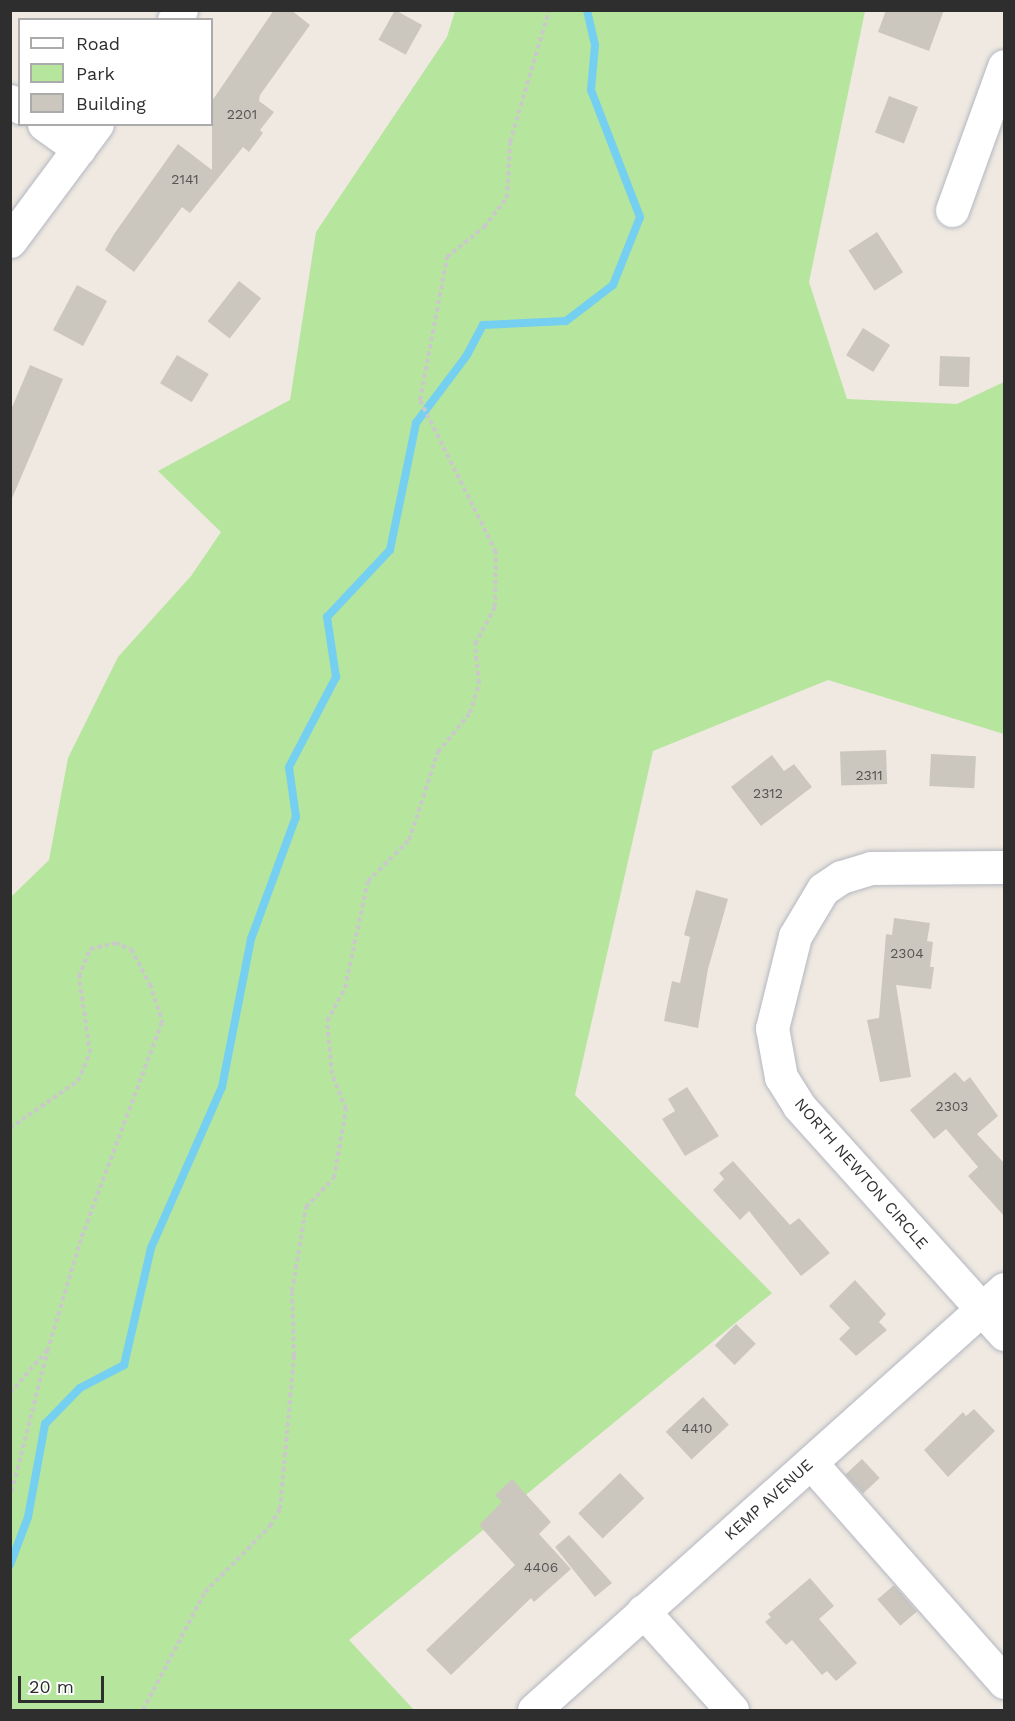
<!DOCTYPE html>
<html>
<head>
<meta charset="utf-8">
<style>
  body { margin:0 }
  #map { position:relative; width:1015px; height:1721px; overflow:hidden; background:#efe9e1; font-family:"Work Sans",sans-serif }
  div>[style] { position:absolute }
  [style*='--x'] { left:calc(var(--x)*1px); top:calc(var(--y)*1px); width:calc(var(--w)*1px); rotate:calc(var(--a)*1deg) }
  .green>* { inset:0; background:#b6e59e }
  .stream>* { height:8px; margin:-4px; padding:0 4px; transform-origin:4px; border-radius:4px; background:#75cff0 }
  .building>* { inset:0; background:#cbc7bf; transform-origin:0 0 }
  .path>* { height:4px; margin-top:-2px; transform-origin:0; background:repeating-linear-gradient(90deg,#c9c9c9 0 4.5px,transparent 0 7.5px) }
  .roads { filter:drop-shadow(0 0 2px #b4b7c1) drop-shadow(0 0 2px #b4b7c1) }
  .minor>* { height:33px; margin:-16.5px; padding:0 16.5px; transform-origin:16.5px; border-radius:16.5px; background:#fff }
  span { translate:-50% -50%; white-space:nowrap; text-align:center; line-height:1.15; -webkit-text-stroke:6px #fff; paint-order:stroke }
  .number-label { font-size:14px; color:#555452 }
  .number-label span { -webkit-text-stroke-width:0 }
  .street-label { font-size:16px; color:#2e2e2e }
  .frame { position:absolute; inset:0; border:12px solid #2e2e2e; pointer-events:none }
  .legend { position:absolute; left:18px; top:18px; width:195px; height:108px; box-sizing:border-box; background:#fff; border:2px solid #ababab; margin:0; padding:8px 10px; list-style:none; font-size:18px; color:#2e2e2e }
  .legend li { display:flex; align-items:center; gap:12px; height:30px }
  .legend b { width:30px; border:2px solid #ababab }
  .scale { position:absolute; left:18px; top:1676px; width:86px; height:27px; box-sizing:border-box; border:3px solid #2e2e2e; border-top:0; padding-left:8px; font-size:18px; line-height:21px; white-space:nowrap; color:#2e2e2e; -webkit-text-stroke:4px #fff; paint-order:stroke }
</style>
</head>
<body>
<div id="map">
  <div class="green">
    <div style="clip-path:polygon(455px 11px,865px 11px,809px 282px,847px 399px,957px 404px,1004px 382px,1004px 734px,828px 680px,653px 751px,575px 1095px,772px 1293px,349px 1640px,414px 1710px,11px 1710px,11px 897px,49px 860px,68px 758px,118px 657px,191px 576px,221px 532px,158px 471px,290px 400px,316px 232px,447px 37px)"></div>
  </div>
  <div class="stream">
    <div style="--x:10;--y:1565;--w:51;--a:-69.4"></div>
    <div style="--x:28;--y:1517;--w:95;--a:-79.6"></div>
    <div style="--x:45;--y:1424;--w:50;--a:-45.8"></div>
    <div style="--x:80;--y:1388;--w:50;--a:-27.6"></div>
    <div style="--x:124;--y:1365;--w:120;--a:-77"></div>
    <div style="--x:151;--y:1248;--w:176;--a:-66.2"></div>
    <div style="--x:222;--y:1087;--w:151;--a:-78.9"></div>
    <div style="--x:251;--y:939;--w:130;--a:-69.8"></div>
    <div style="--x:296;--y:817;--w:50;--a:-98"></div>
    <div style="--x:289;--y:767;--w:102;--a:-62.4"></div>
    <div style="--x:336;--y:677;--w:61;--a:-98.5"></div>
    <div style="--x:327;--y:617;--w:92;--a:-46.8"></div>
    <div style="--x:390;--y:550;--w:130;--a:-78.4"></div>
    <div style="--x:416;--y:423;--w:85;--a:-53.1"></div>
    <div style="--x:467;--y:355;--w:34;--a:-62"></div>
    <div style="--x:483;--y:325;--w:83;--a:-2.8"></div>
    <div style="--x:566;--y:321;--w:59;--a:-37.5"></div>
    <div style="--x:613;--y:285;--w:73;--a:-68.3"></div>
    <div style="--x:640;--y:217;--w:136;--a:-111.1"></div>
    <div style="--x:591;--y:90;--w:45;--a:-84.9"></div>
    <div style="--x:595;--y:45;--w:36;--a:-103"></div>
  </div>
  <div class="building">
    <div style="clip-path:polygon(274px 10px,291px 10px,310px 25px,260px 95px,259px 101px,274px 112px,260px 130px,263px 133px,249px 152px,243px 147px,190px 213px,182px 207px,134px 272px,105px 250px,114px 234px,178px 144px,212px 170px,212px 101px)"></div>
    <div style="left:395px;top:10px;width:31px;height:34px;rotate:29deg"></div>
    <div style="clip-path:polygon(886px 10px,944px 10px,929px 51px,878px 32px)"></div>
    <div style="left:889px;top:96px;width:31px;height:39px;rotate:21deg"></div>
    <div style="left:877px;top:232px;width:48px;height:34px;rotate:57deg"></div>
    <div style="left:239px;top:281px;width:28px;height:51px;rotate:38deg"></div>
    <div style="left:77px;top:285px;width:34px;height:51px;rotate:28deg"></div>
    <div style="left:863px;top:328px;width:32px;height:32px;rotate:32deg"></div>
    <div style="left:177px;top:355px;width:37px;height:33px;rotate:31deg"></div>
    <div style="left:940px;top:356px;width:30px;height:30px;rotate:2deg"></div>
    <div style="clip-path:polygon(30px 365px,63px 379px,10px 503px,10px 412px)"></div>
    <div style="left:886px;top:750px;width:34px;height:46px;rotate:88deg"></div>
    <div style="left:931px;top:754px;width:45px;height:32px;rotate:3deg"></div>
    <div style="clip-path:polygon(772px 755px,784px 771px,794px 764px,812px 787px,761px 826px,731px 787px)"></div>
    <div style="clip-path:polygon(696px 890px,728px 899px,708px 969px,698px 1028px,664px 1021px,672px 981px,680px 983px,690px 937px,684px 935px)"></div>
    <div style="clip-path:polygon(894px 918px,930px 923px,927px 941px,933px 942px,930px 967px,934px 967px,931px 989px,896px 985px,911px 1077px,880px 1082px,867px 1020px,879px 1018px,886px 934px,892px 935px)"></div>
    <div style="clip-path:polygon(955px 1072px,964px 1082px,970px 1077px,998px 1116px,977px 1134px,1005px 1164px,1005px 1217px,968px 1176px,978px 1167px,946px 1129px,934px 1139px,910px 1110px)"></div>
    <div style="clip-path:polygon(687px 1087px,719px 1136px,685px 1156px,662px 1119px,675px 1111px,668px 1099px)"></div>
    <div style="clip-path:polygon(733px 1161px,790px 1225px,799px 1218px,830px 1253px,801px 1276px,749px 1211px,740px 1220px,713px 1190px,724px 1179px,719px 1173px)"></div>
    <div style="clip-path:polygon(855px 1280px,886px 1314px,879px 1322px,887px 1330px,856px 1356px,839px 1339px,850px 1328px,829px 1306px)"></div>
    <div style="left:736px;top:1324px;width:28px;height:30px;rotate:45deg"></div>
    <div style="left:703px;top:1397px;width:38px;height:51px;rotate:47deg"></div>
    <div style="clip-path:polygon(974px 1409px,995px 1431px,948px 1477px,924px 1450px,963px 1412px,966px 1416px)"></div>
    <div style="left:862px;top:1459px;width:26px;height:23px;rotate:47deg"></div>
    <div style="left:620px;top:1473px;width:35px;height:58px;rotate:46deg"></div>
    <div style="clip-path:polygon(512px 1479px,551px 1522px,539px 1534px,571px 1569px,534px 1602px,531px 1598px,451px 1675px,426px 1650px,515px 1565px,479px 1525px,502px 1502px,495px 1495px)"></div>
    <div style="clip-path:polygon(569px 1535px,612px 1583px,595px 1597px,555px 1547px)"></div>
    <div style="clip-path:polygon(810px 1578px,834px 1606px,819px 1619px,857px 1663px,836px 1681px,827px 1671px,822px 1675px,792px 1640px,786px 1645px,765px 1622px,771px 1617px,768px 1614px)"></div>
    <div style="left:894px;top:1585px;width:35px;height:22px;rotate:49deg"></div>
  </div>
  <div class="path">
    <div style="--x:10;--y:1128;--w:83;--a:-34.7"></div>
    <div style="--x:78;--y:1081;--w:30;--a:-67"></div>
    <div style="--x:90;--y:1053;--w:77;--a:-98.2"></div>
    <div style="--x:79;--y:977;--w:30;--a:-69"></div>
    <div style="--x:90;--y:949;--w:26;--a:-13"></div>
    <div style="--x:115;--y:943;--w:17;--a:21"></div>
    <div style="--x:131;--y:949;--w:40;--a:62"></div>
    <div style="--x:150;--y:984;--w:40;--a:72"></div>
    <div style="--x:162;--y:1022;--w:232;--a:110.5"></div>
    <div style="--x:81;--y:1239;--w:115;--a:106.7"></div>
    <div style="--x:10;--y:1393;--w:58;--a:-49.2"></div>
    <div style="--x:48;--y:1349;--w:154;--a:104.3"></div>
    <div style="--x:143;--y:1710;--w:133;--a:-62.3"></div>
    <div style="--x:205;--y:1592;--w:93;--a:-45.4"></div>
    <div style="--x:270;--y:1526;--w:20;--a:-60"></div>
    <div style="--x:280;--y:1509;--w:154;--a:-84.8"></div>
    <div style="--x:294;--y:1356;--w:65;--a:-91.8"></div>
    <div style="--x:292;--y:1291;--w:85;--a:-80.5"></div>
    <div style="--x:306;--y:1207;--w:40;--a:-46"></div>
    <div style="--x:334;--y:1178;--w:70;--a:-80.1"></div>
    <div style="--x:346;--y:1109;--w:38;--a:-112"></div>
    <div style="--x:332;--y:1074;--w:53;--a:-95.4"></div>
    <div style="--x:327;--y:1021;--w:38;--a:-61"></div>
    <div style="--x:345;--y:988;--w:109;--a:-77.9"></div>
    <div style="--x:368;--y:881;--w:58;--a:-45"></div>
    <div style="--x:409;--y:840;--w:93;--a:-71.8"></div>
    <div style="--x:438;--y:752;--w:50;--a:-50.6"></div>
    <div style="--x:470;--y:713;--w:31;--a:-73"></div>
    <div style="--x:479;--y:683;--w:39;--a:-96"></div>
    <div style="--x:475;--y:644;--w:42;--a:-61.6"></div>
    <div style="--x:495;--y:607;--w:55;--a:-89"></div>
    <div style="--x:496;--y:552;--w:170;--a:-116.6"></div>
    <div style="--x:420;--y:400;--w:146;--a:-79.3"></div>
    <div style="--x:447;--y:257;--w:48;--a:-39"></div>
    <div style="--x:484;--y:227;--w:37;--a:-52"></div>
    <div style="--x:507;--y:198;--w:56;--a:-86.9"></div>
    <div style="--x:510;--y:142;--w:138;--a:-73.5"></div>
  </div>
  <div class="roads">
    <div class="minor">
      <div style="--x:174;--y:20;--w:12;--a:-55"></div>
      <div style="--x:10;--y:101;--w:12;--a:31"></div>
      <div style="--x:44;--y:124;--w:43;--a:35.5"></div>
      <div style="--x:952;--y:210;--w:153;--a:-70.1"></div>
      <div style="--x:10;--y:241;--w:146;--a:-53.4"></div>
      <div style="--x:1004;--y:867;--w:133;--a:179.6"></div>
      <div style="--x:871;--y:868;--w:31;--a:163"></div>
      <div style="--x:841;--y:877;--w:22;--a:146"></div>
      <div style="--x:823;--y:889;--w:55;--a:120.8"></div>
      <div style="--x:795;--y:936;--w:95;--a:104"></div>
      <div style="--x:772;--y:1028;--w:50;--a:79.6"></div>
      <div style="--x:781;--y:1077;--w:34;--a:58"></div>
      <div style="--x:799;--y:1106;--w:307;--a:48"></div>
      <div style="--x:811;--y:1463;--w:292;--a:48.6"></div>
      <div style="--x:643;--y:1611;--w:133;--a:48"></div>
      <div style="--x:534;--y:1710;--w:631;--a:-41.85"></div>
    </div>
  </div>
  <div class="number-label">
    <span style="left:242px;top:114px">2201</span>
    <span style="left:185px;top:179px">2141</span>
    <span style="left:869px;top:775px">2311</span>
    <span style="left:768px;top:793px">2312</span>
    <span style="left:907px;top:953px">2304</span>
    <span style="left:952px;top:1106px">2303</span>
    <span style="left:697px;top:1428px">4410</span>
    <span style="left:541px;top:1567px">4406</span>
  </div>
  <div class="street-label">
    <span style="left:861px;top:1174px;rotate:49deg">NORTH NEWTON CIRCLE</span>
    <span style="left:769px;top:1500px;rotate:-42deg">KEMP AVENUE</span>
  </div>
  <div class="frame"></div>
  <ul class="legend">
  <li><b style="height:8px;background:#fff"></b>Road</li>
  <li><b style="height:16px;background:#b6e59e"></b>Park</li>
  <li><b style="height:16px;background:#cbc7bf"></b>Building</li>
  </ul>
  <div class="scale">20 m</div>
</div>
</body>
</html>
